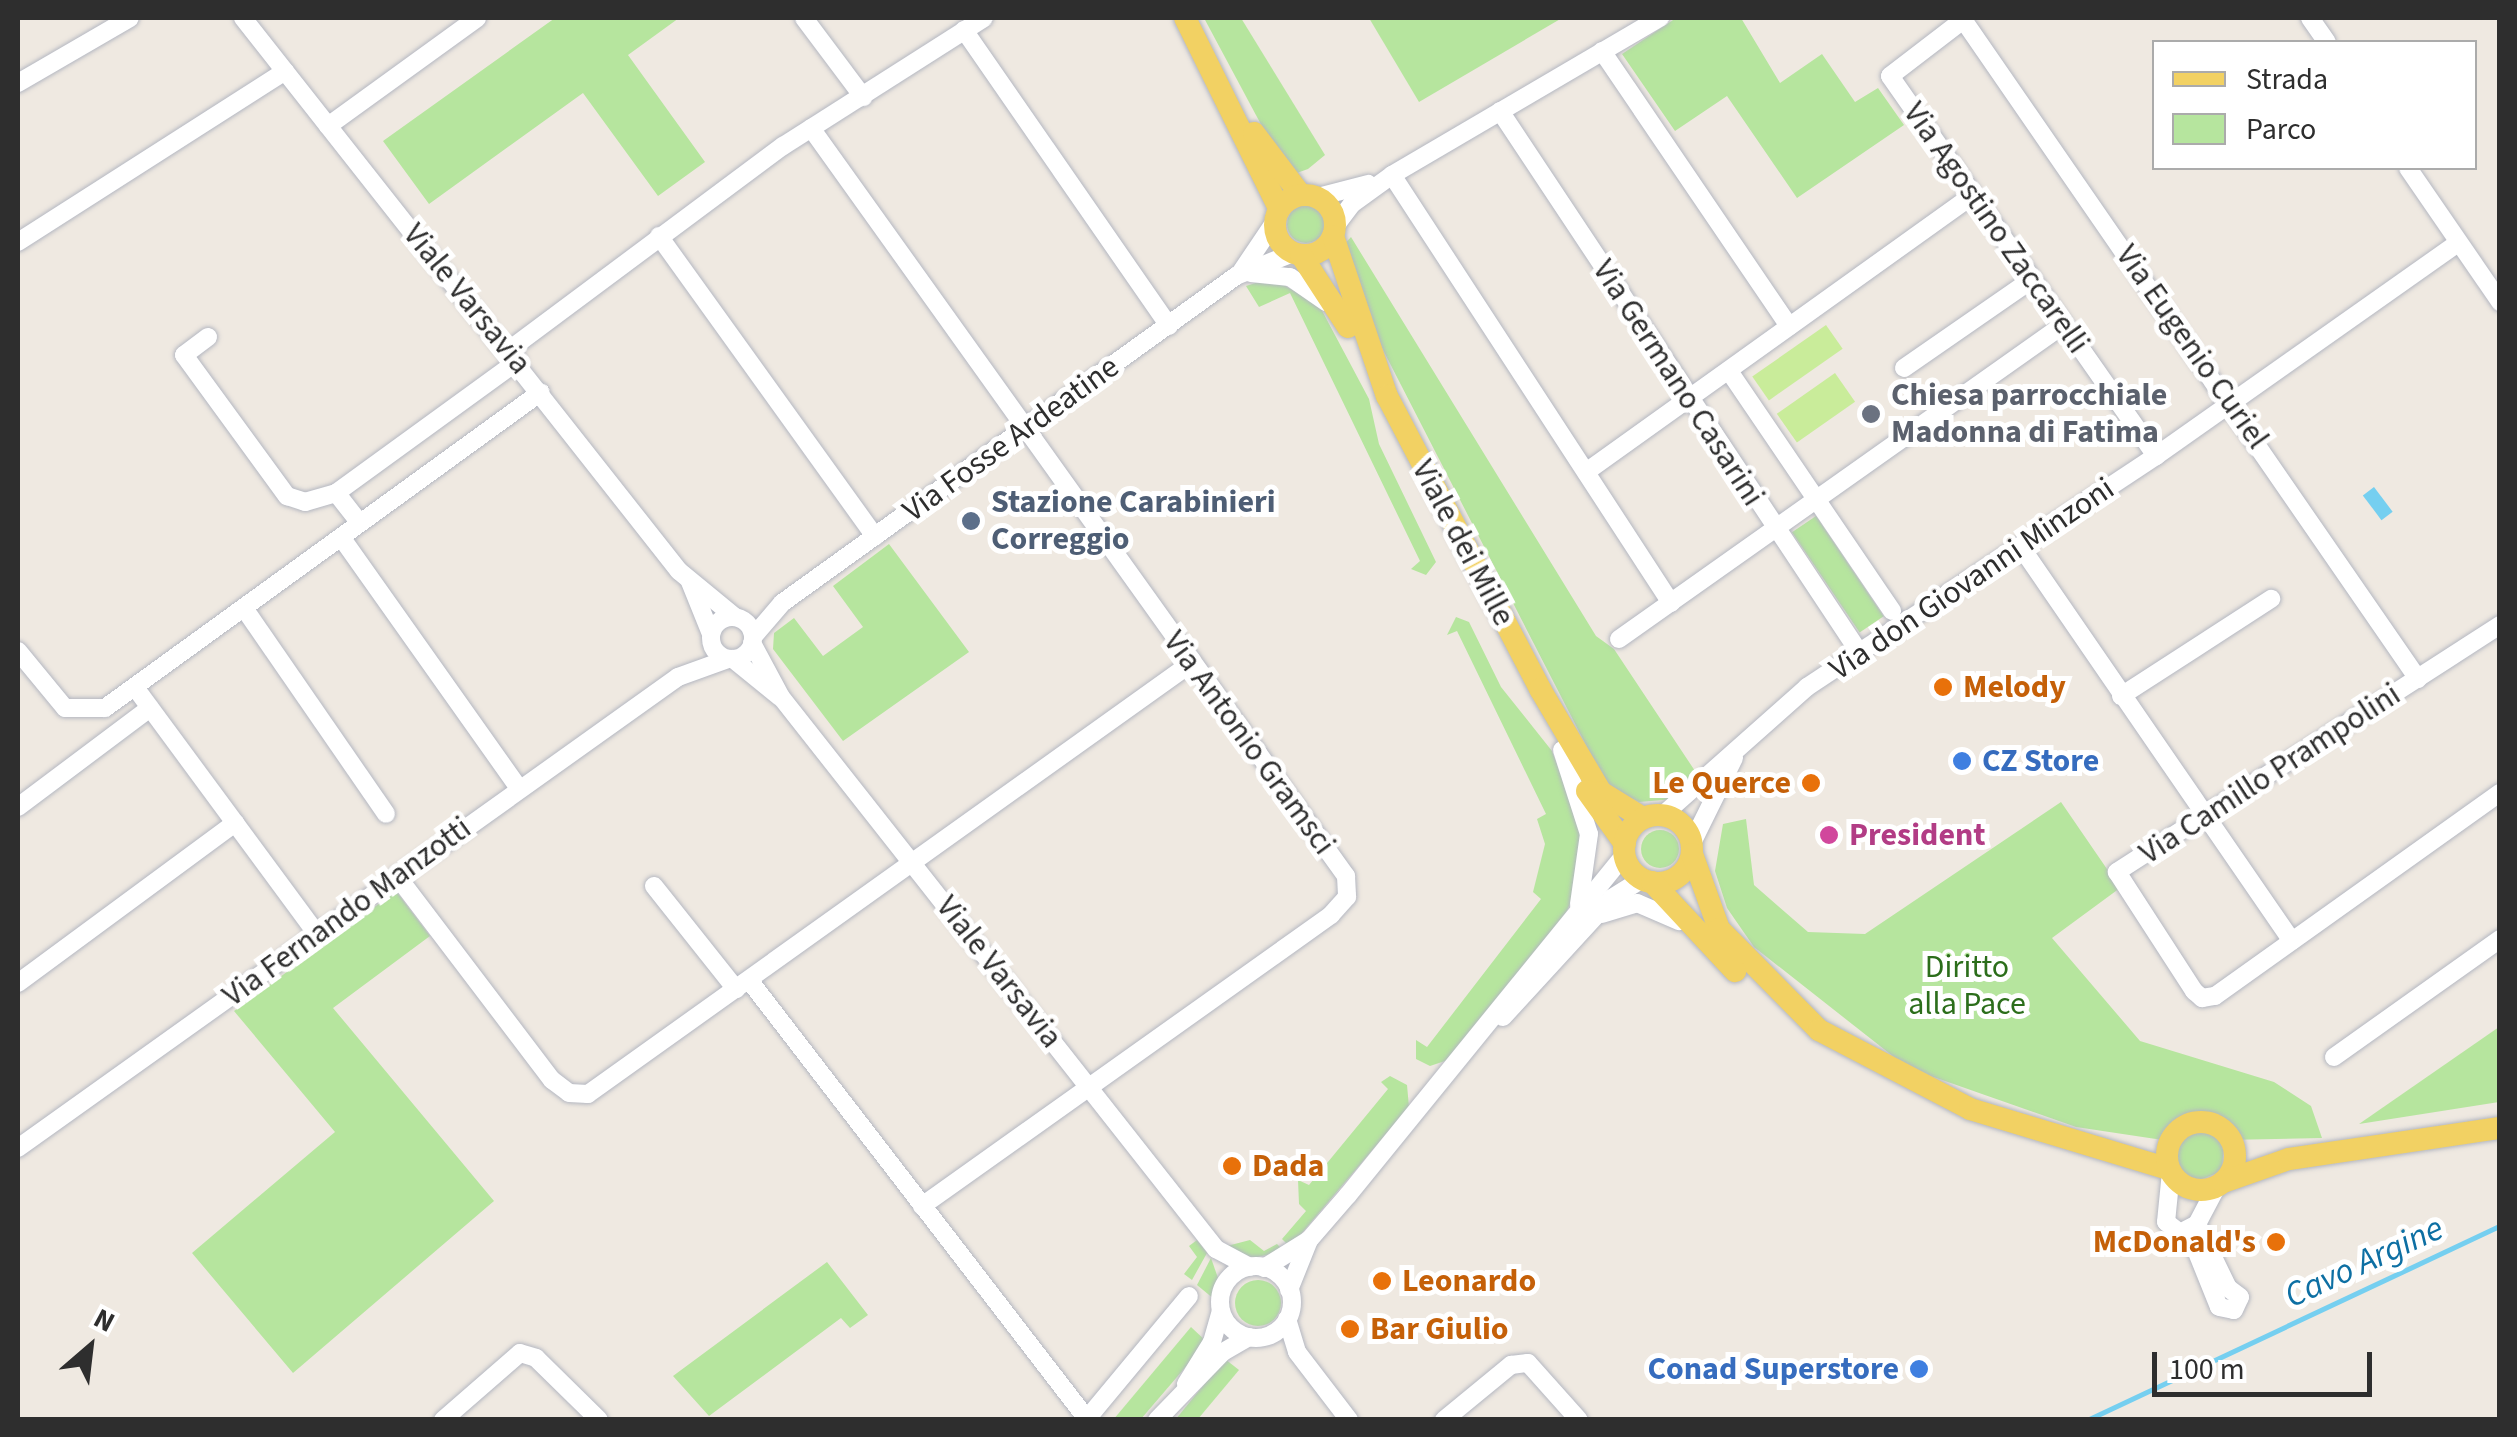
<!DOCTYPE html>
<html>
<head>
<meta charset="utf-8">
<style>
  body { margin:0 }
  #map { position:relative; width:2517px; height:1437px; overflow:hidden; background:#efe9e1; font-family:"Source Sans 3",sans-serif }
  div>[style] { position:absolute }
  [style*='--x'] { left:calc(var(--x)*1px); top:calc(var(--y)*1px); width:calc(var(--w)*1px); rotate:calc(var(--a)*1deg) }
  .green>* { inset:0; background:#b6e59e; transform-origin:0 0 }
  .round { border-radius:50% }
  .pitch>* { inset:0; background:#c9ec9a; transform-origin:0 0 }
  .water>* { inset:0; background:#75cff0; transform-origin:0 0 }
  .stream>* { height:5px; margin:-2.5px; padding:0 2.5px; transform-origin:2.5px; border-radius:2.5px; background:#75cff0 }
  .roads { filter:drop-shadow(0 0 2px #b4b7c1) drop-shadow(0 0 2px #b4b7c1) }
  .minor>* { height:18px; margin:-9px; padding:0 9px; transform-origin:9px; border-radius:9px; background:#fff }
  .minor>.ring { margin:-9px; padding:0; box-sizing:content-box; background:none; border:18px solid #fff; border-radius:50% }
  .major>* { height:22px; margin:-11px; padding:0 11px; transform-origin:11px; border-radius:11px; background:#f2d163 }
  .major>.ring { margin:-11px; padding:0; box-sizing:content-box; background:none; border:22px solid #f2d163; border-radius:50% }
  .dots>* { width:28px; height:28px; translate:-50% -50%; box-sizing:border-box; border:5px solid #fff; border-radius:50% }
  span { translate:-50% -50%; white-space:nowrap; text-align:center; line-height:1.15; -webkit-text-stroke:10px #fff; paint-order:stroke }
  .street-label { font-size:32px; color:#2e2e2e }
  .worship-label { font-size:32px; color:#5b616d; font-weight:700 }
  .left { translate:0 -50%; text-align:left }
  .service-label { font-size:32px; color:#4e5e75; font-weight:700 }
  .food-label { font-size:32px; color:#c56008; font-weight:700 }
  .right { translate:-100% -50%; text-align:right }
  .shop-label { font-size:32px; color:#366cbe; font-weight:700 }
  .hotel-label { font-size:32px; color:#b23c85; font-weight:700 }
  .park-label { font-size:32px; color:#2c6e1b }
  .water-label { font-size:35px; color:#0d6fa3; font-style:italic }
  .frame { position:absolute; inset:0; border:20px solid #2e2e2e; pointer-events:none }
  .legend { position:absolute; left:2152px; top:40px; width:325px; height:130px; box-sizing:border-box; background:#fff; border:2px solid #ababab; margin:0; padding:12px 18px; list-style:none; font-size:30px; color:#2e2e2e }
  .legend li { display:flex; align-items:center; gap:20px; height:50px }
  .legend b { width:50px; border:2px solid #ababab }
  .north { position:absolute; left:40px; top:1297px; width:100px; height:100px; -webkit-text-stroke:8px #fff; paint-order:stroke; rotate:28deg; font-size:28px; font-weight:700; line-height:40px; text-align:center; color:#2e2e2e }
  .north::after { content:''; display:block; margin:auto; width:35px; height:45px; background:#2e2e2e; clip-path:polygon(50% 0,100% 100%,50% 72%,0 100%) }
  .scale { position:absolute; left:2152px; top:1352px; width:220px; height:45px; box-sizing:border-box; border:5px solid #2e2e2e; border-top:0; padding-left:12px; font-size:30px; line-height:35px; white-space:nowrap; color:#2e2e2e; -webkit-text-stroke:8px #fff; paint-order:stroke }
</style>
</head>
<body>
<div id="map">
  <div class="green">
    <div style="clip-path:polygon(555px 18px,679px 18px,628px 55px,705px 162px,658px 196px,583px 93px,429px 204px,383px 141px)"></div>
    <div style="clip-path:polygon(1204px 18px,1241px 18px,1325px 155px,1308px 169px,1294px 174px,1272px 145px)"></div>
    <div style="clip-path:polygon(1369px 18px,1562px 18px,1419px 102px)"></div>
    <div style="clip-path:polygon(1676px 18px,1741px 18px,1780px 83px,1822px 54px,1855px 102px,1878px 88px,1904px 125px,1797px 198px,1727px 96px,1675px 131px,1622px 54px)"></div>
    <div class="round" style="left:1287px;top:205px;width:38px;height:38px"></div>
    <div style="clip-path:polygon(1351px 237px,1596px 636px,1614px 649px,1695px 771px,1675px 799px,1639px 802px,1607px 786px,1363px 311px,1341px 248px)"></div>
    <div style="clip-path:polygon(1271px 278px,1319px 305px,1369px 399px,1379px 444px,1436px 562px,1426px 575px,1411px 569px,1420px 561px,1290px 293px,1259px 307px,1246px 286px)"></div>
    <div style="left:1816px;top:516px;width:121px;height:29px;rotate:56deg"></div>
    <div style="clip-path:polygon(889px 544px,969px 652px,843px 741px,773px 649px,774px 633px,794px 618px,823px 656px,863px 627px,833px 586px)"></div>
    <div style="clip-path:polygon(1456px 617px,1469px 622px,1501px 687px,1552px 751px,1583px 835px,1581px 875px,1567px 911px,1448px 1060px,1430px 1066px,1416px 1059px,1416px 1040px,1427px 1047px,1541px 899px,1533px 892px,1545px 844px,1537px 819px,1546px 814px,1457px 631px,1447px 635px)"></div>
    <div style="clip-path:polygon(2061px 802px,2120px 888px,2052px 938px,2140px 1041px,2274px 1082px,2311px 1106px,2322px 1138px,2224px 1140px,2222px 1171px,2195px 1182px,2175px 1165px,2176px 1142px,2076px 1127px,1908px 1068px,1754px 947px,1727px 908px,1715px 871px,1723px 824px,1746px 819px,1754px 885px,1808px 932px,1865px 934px)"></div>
    <div class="round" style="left:1641px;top:830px;width:38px;height:38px"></div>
    <div style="clip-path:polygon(396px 891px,430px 936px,333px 1008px,494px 1201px,293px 1373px,192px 1253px,335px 1132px,234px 1011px)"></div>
    <div style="clip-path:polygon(2499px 1027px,2499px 1102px,2359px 1124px)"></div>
    <div style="clip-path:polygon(1390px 1076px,1407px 1085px,1409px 1107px,1290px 1247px,1282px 1239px,1306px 1211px,1299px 1204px,1298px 1180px,1309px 1185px,1388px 1089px,1381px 1082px)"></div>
    <div style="clip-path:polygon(1197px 1240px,1207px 1253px,1192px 1280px,1184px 1274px,1197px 1257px,1189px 1246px)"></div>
    <div style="clip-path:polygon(1250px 1240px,1264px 1251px,1277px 1244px,1284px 1251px,1253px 1258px,1227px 1246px)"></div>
    <div style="clip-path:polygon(1211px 1258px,1218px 1278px,1214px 1299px,1197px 1285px)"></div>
    <div style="clip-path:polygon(827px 1262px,868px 1315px,850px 1328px,841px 1318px,709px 1416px,673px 1376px)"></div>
    <div class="round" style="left:1235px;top:1280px;width:46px;height:46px"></div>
    <div style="clip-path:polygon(1191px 1327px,1207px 1342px,1141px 1419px,1113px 1420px)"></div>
    <div style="clip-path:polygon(1225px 1359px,1239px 1370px,1198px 1419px,1175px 1420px)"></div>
  </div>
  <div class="pitch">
    <div style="left:1826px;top:325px;width:29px;height:90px;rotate:55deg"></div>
    <div style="left:1835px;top:373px;width:35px;height:71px;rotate:55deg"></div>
  </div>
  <div class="water">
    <div style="left:2374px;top:487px;width:31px;height:14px;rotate:53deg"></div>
  </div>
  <div class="stream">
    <div style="--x:2087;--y:1420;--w:456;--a:-25.2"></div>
  </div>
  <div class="roads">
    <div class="minor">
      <div style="--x:243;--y:18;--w:704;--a:51.75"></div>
      <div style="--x:679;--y:571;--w:72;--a:39.4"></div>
      <div style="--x:804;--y:18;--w:99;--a:53.2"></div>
      <div style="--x:1962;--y:18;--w:803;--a:55.4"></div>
      <div style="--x:2310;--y:18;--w:29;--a:55"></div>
      <div style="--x:1963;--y:20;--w:92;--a:142.5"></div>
      <div style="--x:1890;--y:76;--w:464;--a:55"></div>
      <div style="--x:964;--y:30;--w:360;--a:55.3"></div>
      <div style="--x:1602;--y:51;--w:333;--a:55.8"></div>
      <div style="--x:18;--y:83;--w:129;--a:-30.1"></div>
      <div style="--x:1500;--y:111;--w:649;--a:56.43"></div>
      <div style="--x:328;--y:126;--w:184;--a:-35.9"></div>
      <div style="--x:811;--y:128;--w:920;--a:54.43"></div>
      <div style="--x:1346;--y:876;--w:21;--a:87"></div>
      <div style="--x:1347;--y:897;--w:24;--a:132"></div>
      <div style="--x:1331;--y:915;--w:502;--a:144.57"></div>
      <div style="--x:2408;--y:168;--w:163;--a:55.5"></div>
      <div style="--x:1392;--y:175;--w:511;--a:56.9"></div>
      <div style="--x:1318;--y:197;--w:52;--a:-14.6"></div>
      <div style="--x:1336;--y:225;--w:26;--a:-53"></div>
      <div style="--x:1352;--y:204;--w:49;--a:-35.9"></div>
      <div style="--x:1392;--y:175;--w:311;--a:-30.4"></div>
      <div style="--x:659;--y:236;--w:370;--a:54.3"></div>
      <div style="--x:18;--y:242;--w:317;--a:-32.6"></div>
      <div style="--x:1241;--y:272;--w:59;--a:-56"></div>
      <div style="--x:1251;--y:273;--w:39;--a:6"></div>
      <div style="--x:1290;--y:277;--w:44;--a:34.8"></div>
      <div style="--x:208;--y:337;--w:30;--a:143"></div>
      <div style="--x:184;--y:355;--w:175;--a:53.9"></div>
      <div style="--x:287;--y:496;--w:19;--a:18"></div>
      <div style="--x:305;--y:502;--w:32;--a:-16"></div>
      <div style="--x:509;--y:350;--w:342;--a:-36.7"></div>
      <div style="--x:783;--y:146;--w:238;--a:-32.5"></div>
      <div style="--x:1904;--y:368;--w:155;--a:-34.7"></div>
      <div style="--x:1729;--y:371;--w:290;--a:55.8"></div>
      <div style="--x:1586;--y:472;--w:474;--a:-35.6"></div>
      <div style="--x:359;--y:522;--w:37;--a:-128"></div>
      <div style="--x:336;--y:493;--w:225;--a:-36"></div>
      <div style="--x:341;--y:537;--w:308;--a:54.7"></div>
      <div style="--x:2021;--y:547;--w:478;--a:55.5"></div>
      <div style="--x:690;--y:582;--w:56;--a:68"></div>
      <div style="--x:244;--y:608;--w:250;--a:55.4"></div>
      <div class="ring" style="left:711px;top:617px;width:24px;height:24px"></div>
      <div style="--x:2500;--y:625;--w:456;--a:147.2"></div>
      <div style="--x:2117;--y:872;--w:142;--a:57.1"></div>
      <div style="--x:2194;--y:991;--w:11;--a:41"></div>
      <div style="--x:2202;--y:998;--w:13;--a:-9"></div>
      <div style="--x:2215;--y:996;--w:350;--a:-35.5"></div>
      <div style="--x:753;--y:637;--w:45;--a:-49.5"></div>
      <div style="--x:782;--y:603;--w:560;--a:-35.76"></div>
      <div style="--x:1236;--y:276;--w:61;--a:-22"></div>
      <div style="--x:1619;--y:639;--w:544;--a:-35.27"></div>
      <div style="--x:752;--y:643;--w:61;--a:61.8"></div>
      <div style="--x:781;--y:697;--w:703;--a:51.76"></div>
      <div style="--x:1216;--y:1249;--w:38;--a:28"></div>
      <div style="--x:18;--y:651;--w:74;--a:50.5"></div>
      <div style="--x:65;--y:708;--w:40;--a:0"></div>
      <div style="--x:105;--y:708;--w:538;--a:-35.93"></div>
      <div style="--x:733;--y:659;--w:60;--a:39"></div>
      <div style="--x:137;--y:690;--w:303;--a:53.6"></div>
      <div style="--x:2121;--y:696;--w:179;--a:-32.9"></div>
      <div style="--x:1562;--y:750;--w:88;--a:72.2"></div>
      <div style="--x:1589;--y:834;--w:71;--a:98.1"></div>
      <div style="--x:18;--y:807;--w:165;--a:-36.9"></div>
      <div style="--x:1663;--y:815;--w:193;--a:-41.6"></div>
      <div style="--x:1807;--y:687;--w:419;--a:-33.5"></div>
      <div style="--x:2156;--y:456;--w:368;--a:-35.2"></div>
      <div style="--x:1692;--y:843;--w:95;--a:-63.7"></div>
      <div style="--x:397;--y:876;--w:256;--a:52.8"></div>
      <div style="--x:552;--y:1080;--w:21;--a:37"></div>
      <div style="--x:569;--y:1093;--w:19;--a:3"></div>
      <div style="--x:588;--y:1094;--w:740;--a:-35.54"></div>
      <div style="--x:654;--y:886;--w:132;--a:51.5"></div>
      <div style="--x:1602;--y:914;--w:37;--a:-17"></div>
      <div style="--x:1637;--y:903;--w:46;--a:23.2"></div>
      <div style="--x:749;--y:980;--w:554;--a:52.41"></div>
      <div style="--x:18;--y:983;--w:270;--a:-36.4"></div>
      <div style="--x:1503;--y:1017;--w:161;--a:-47.5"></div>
      <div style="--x:1612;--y:898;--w:36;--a:-32"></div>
      <div style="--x:2334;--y:1057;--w:204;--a:-35.4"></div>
      <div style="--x:18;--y:1148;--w:811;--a:-35.51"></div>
      <div style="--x:678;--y:677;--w:53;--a:-19.8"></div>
      <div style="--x:2171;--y:1172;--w:50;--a:95.7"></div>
      <div style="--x:2166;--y:1222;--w:18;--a:38"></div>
      <div style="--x:2180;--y:1233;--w:19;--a:-28"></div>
      <div style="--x:2197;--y:1224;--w:43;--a:-62.2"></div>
      <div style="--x:2180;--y:1233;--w:23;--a:47"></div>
      <div style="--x:2196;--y:1250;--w:61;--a:68"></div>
      <div style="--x:2219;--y:1307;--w:15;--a:11"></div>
      <div style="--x:2234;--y:1310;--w:14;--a:-65"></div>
      <div style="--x:2240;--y:1297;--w:15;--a:-143"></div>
      <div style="--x:2228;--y:1288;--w:71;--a:-115.8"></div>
      <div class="ring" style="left:1220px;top:1266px;width:54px;height:54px"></div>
      <div style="--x:1264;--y:1268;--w:53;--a:-31.9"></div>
      <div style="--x:1309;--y:1240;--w:60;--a:-49.1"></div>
      <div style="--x:1348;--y:1195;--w:439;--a:-50.9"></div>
      <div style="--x:1289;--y:1290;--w:54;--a:-68.2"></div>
      <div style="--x:1287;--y:1319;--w:34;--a:73"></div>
      <div style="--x:1297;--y:1352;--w:86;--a:52.6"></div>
      <div style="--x:1186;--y:1384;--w:49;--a:-58.2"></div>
      <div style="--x:1212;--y:1342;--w:32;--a:-74"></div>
      <div style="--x:443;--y:1420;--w:102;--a:-41"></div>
      <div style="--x:520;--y:1353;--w:17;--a:17"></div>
      <div style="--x:536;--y:1358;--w:88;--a:44.5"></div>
      <div style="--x:1086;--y:1420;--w:161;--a:-50.3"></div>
      <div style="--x:1157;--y:1420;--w:95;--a:-45.9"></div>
      <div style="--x:1223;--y:1352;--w:30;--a:-30"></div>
      <div style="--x:1444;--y:1420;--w:87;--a:-39.4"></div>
      <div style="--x:1511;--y:1365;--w:17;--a:-7"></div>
      <div style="--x:1528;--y:1363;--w:76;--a:48.2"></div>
    </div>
    <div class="major">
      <div style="--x:1185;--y:18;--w:212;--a:63.7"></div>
      <div style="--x:1254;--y:133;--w:76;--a:53"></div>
      <div class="ring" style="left:1275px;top:195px;width:38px;height:38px"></div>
      <div style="--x:1333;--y:236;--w:169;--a:71.4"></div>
      <div style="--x:1387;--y:396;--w:331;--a:62.4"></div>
      <div style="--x:1540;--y:689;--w:120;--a:59.4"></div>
      <div style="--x:1601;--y:792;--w:49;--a:31.8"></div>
      <div style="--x:1301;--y:255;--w:86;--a:56.9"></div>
      <div style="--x:1587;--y:791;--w:65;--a:54.4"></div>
      <div class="ring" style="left:1624px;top:815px;width:46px;height:46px"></div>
      <div style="--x:1692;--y:854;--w:80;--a:70.2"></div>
      <div style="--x:1719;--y:929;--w:142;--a:45.3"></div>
      <div style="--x:1819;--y:1030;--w:170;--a:27.6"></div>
      <div style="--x:1970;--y:1109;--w:208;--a:16.8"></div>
      <div style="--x:1652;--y:882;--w:122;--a:47"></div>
      <div class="ring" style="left:2167px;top:1122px;width:46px;height:46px"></div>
      <div style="--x:2223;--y:1182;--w:70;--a:-19.2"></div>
      <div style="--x:2289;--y:1159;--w:213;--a:-8.4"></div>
    </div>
  </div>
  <div class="dots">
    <div style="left:1871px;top:414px;background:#6b7280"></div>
    <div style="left:971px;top:521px;background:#5c6f8a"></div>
    <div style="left:1943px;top:687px;background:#e8710a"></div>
    <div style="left:1962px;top:761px;background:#3f7fe0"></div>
    <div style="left:1811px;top:783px;background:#e8710a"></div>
    <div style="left:1829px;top:835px;background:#d1479c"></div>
    <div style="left:1232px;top:1166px;background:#e8710a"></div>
    <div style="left:2276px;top:1242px;background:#e8710a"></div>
    <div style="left:1382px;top:1281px;background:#e8710a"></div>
    <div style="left:1350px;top:1329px;background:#e8710a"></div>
    <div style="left:1919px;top:1369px;background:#3f7fe0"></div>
  </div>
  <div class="street-label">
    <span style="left:1996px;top:228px;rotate:55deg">Via Agostino Zaccarelli</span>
    <span style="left:467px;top:299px;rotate:51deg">Viale Varsavia</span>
    <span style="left:2192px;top:347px;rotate:55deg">Via Eugenio Curiel</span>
    <span style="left:1678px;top:383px;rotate:57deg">Via Germano Casarini</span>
    <span style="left:1011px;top:439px;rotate:-36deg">Via Fosse Ardeatine</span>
    <span style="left:1463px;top:543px;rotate:62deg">Viale dei Mille</span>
    <span style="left:1972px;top:579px;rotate:-34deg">Via don Giovanni Minzoni</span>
    <span style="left:1249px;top:743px;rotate:54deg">Via Antonio Gramsci</span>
    <span style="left:2270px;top:774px;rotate:-33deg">Via Camillo Prampolini</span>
    <span style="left:347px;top:912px;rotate:-36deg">Via Fernando Manzotti</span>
    <span style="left:999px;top:972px;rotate:52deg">Viale Varsavia</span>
  </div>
  <div class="worship-label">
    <span class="left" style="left:1891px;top:414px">Chiesa parrocchiale<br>Madonna di Fatima</span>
  </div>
  <div class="service-label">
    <span class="left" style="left:991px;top:521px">Stazione Carabinieri<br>Correggio</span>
  </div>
  <div class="food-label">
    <span class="left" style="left:1963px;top:687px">Melody</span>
    <span class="right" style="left:1791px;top:783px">Le Querce</span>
    <span class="left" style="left:1252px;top:1166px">Dada</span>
    <span class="right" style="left:2256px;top:1242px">McDonald's</span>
    <span class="left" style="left:1402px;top:1281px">Leonardo</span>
    <span class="left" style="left:1370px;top:1329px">Bar Giulio</span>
  </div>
  <div class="shop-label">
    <span class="left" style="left:1982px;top:761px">CZ Store</span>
    <span class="right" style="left:1899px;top:1369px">Conad Superstore</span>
  </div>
  <div class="hotel-label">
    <span class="left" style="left:1849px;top:835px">President</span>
  </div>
  <div class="park-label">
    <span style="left:1967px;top:986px">Diritto<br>alla Pace</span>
  </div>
  <div class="water-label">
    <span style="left:2364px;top:1262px;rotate:-25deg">Cavo Argine</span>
  </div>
  <div class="frame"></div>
  <ul class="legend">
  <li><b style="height:12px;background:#f2d163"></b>Strada</li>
  <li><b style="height:28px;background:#b6e59e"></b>Parco</li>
  </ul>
  <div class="north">N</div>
  <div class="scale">100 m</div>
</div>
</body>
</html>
